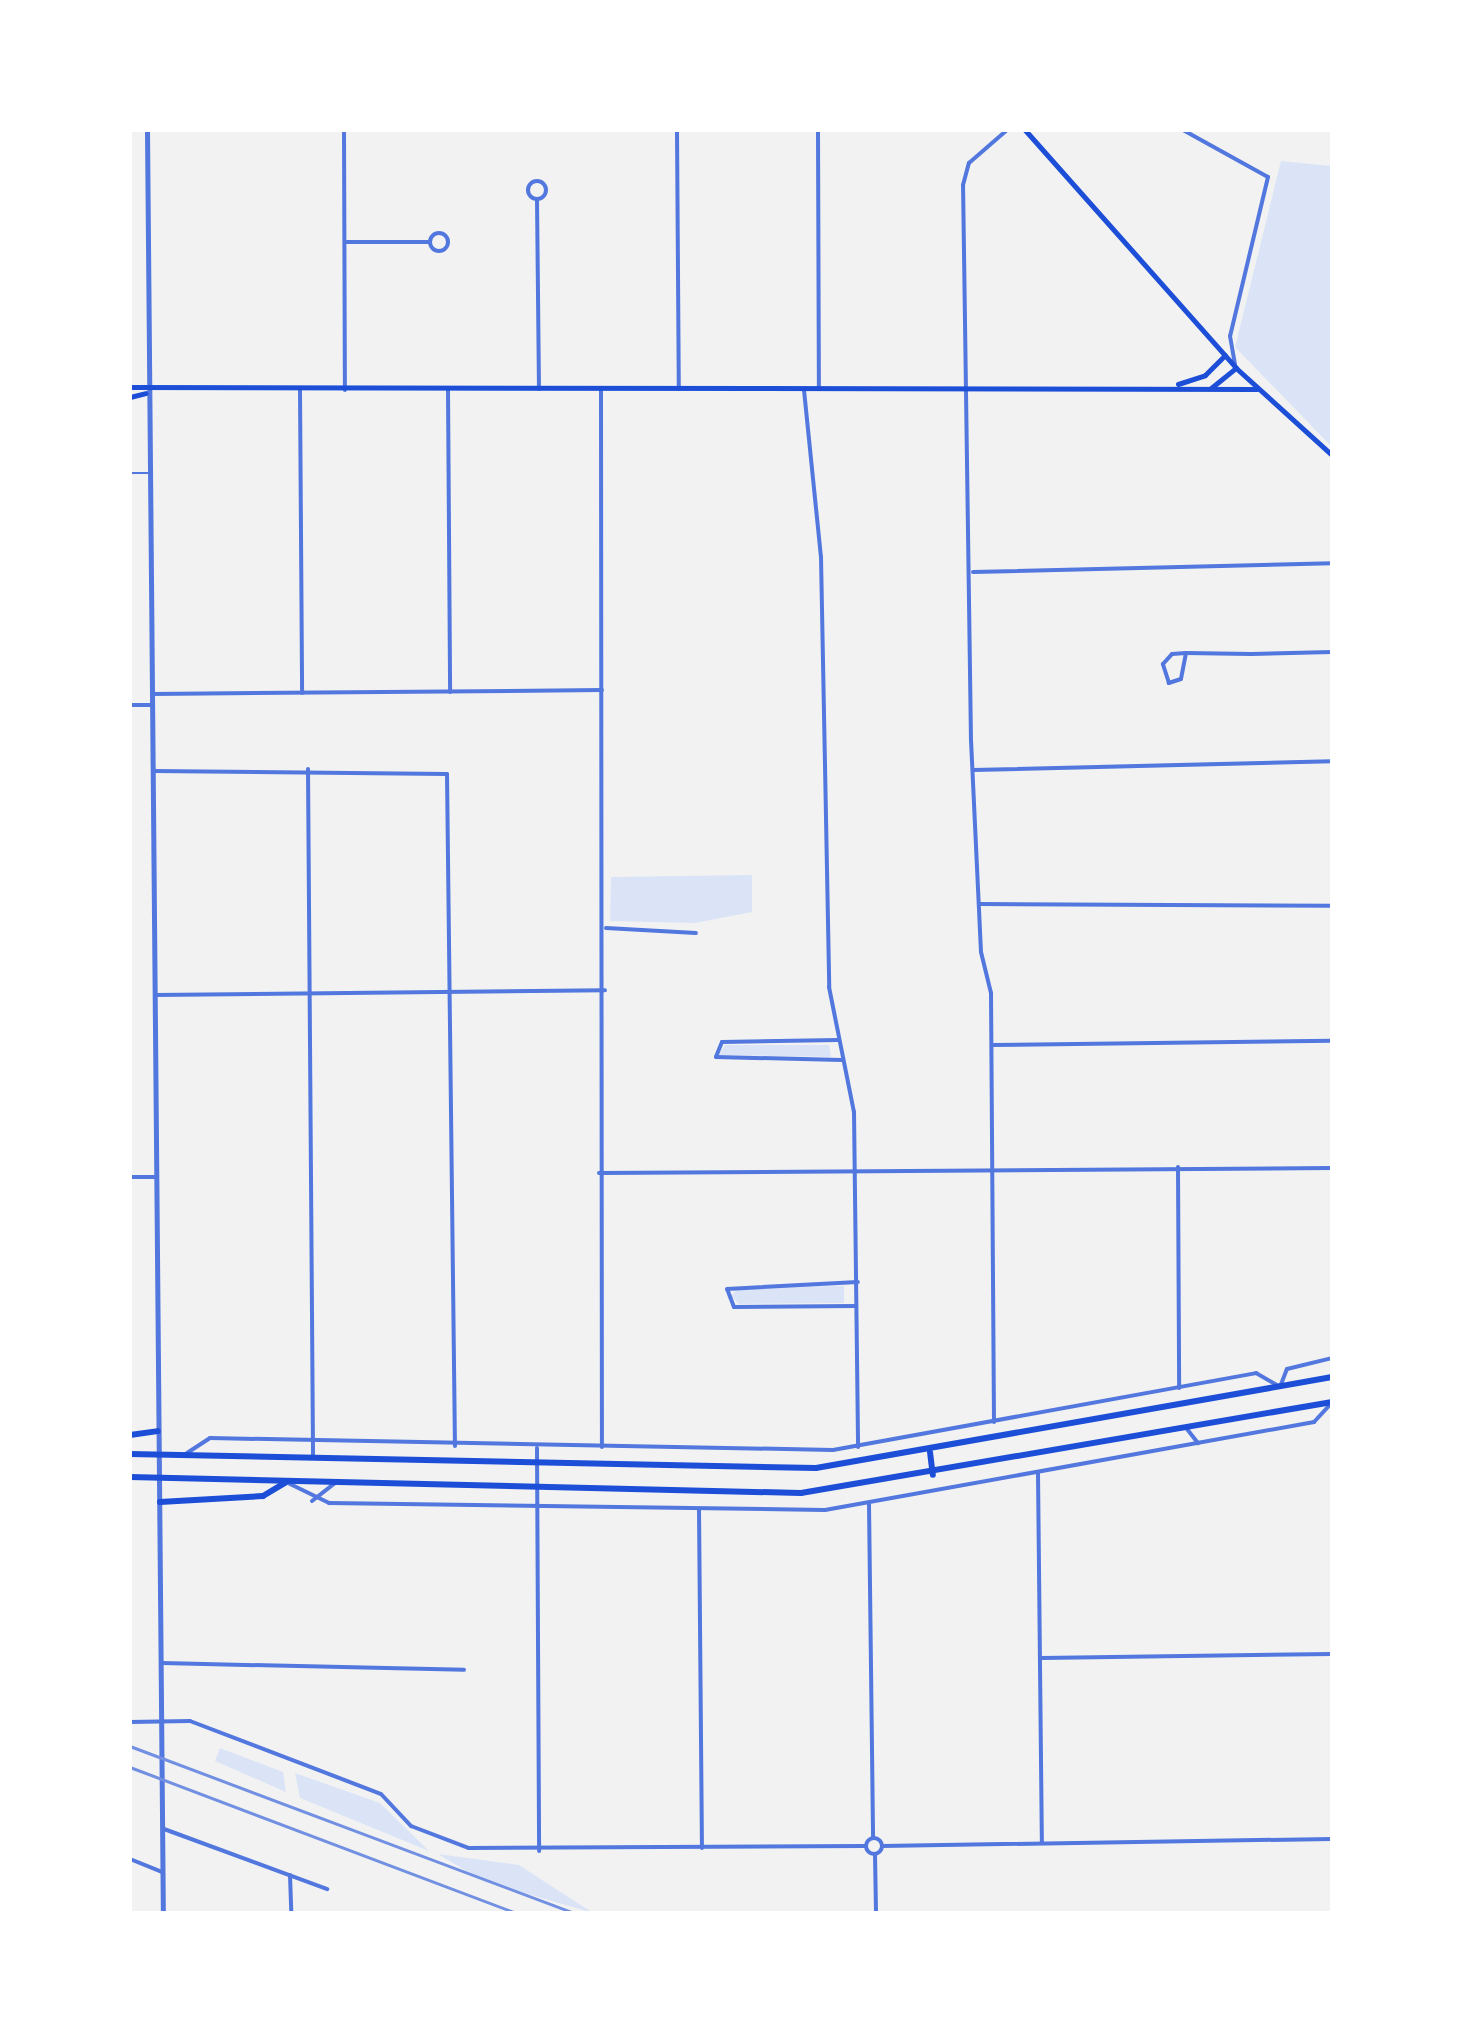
<!DOCTYPE html>
<html>
<head>
<meta charset="utf-8">
<style>
  body { margin:0 }
  #map { position:relative; width:1462px; height:2043px; overflow:hidden; background:#f2f2f2; font-family:Raleway,sans-serif }
  div>[style] { position:absolute }
  [style*='--x'] { left:calc(var(--x)*1px); top:calc(var(--y)*1px); width:calc(var(--w)*1px); rotate:calc(var(--a)*1deg) }
  .green>* { inset:0; background:#dbe4f7 }
  .service>* { height:2.5px; margin:-1.25px; padding:0 1.25px; transform-origin:1.25px; border-radius:1.25px; background:#5277de }
  .minor>* { height:4px; margin:-2px; padding:0 2px; transform-origin:2px; border-radius:2px; background:#5277de }
  .minor>.ring { margin:-2px; padding:0; box-sizing:content-box; background:none; border:4px solid #5277de; border-radius:50% }
  .tertiary>* { height:5px; margin:-2.5px; padding:0 2.5px; transform-origin:2.5px; border-radius:2.5px; background:#5277de }
  .secondary>* { height:5px; margin:-2.5px; padding:0 2.5px; transform-origin:2.5px; border-radius:2.5px; background:#1d4ed8 }
  .trunk>* { height:6px; margin:-3px; padding:0 3px; transform-origin:3px; border-radius:3px; background:#1d4ed8 }
  .rail>* { height:2.5px; margin:-1.25px; padding:0 1.25px; transform-origin:1.25px; border-radius:1.25px; background:#7290e2 }
  span { translate:-50% -50%; white-space:nowrap; text-align:center; line-height:1.15; -webkit-text-stroke:8px #fff; paint-order:stroke }
  .frame { position:absolute; inset:0; border:132px solid #fff; pointer-events:none }
</style>
</head>
<body>
<div id="map">
  <div class="green">
    <div style="clip-path:polygon(1281px 161px,1332px 166px,1332px 447px,1235px 347px)"></div>
    <div style="clip-path:polygon(752px 875px,752px 912px,695px 923px,610px 921px,611px 877px)"></div>
    <div style="clip-path:polygon(829px 1045px,831px 1057px,719px 1055px,725px 1045px)"></div>
    <div style="clip-path:polygon(844px 1286px,844px 1303px,739px 1304px,731px 1296px,739px 1287px)"></div>
    <div style="clip-path:polygon(220px 1748px,283px 1772px,286px 1792px,215px 1761px)"></div>
    <div style="clip-path:polygon(295px 1773px,380px 1803px,429px 1851px,300px 1798px)"></div>
    <div style="clip-path:polygon(438px 1854px,519px 1865px,593px 1913px,483px 1881px)"></div>
  </div>
  <div class="service">
    <div style="--x:130;--y:473;--w:18;--a:0"></div>
  </div>
  <div class="minor">
    <div style="--x:344;--y:130;--w:260;--a:89.8"></div>
    <div style="--x:677;--y:130;--w:259;--a:89.6"></div>
    <div style="--x:818;--y:130;--w:257;--a:89.8"></div>
    <div style="--x:1183;--y:130;--w:97;--a:28.9"></div>
    <div style="--x:1268;--y:177;--w:163;--a:103.4"></div>
    <div style="--x:1230;--y:336;--w:29;--a:80"></div>
    <div class="ring" style="left:528px;top:181px;width:14px;height:14px"></div>
    <div style="--x:537;--y:199;--w:190;--a:89.4"></div>
    <div class="ring" style="left:430px;top:233px;width:14px;height:14px"></div>
    <div style="--x:345;--y:242;--w:85;--a:0"></div>
    <div style="--x:448;--y:389;--w:303;--a:89.6"></div>
    <div style="--x:601;--y:389;--w:1058;--a:89.95"></div>
    <div style="--x:300;--y:390;--w:303;--a:89.6"></div>
    <div style="--x:804;--y:390;--w:168;--a:84.2"></div>
    <div style="--x:821;--y:557;--w:430;--a:88.9"></div>
    <div style="--x:829;--y:987;--w:127;--a:78.7"></div>
    <div style="--x:854;--y:1112;--w:335;--a:89.3"></div>
    <div style="--x:973;--y:572;--w:359;--a:-1.4"></div>
    <div style="--x:1186;--y:653;--w:26;--a:101"></div>
    <div style="--x:1181;--y:679;--w:13;--a:162"></div>
    <div style="--x:1169;--y:683;--w:20;--a:-108"></div>
    <div style="--x:1163;--y:664;--w:13;--a:-48"></div>
    <div style="--x:1172;--y:654;--w:14;--a:-4"></div>
    <div style="--x:1186;--y:653;--w:65;--a:0.9"></div>
    <div style="--x:1251;--y:654;--w:81;--a:-1.4"></div>
    <div style="--x:152;--y:694;--w:450;--a:-0.5"></div>
    <div style="--x:130;--y:705;--w:22;--a:0"></div>
    <div style="--x:308;--y:769;--w:689;--a:89.58"></div>
    <div style="--x:973;--y:770;--w:359;--a:-1.4"></div>
    <div style="--x:153;--y:771;--w:294;--a:0.6"></div>
    <div style="--x:447;--y:774;--w:672;--a:89.32"></div>
    <div style="--x:980;--y:904;--w:352;--a:0.3"></div>
    <div style="--x:606;--y:928;--w:90;--a:3.2"></div>
    <div style="--x:155;--y:995;--w:450;--a:-0.6"></div>
    <div style="--x:838;--y:1040;--w:116;--a:179"></div>
    <div style="--x:722;--y:1042;--w:16;--a:112"></div>
    <div style="--x:716;--y:1057;--w:126;--a:1.4"></div>
    <div style="--x:992;--y:1045;--w:340;--a:-0.7"></div>
    <div style="--x:1178;--y:1167;--w:221;--a:89.7"></div>
    <div style="--x:599;--y:1173;--w:733;--a:-0.39"></div>
    <div style="--x:130;--y:1177;--w:26;--a:0"></div>
    <div style="--x:856;--y:1306;--w:122;--a:179.5"></div>
    <div style="--x:734;--y:1307;--w:19;--a:-111"></div>
    <div style="--x:727;--y:1289;--w:131;--a:-3.1"></div>
    <div style="--x:994;--y:1422;--w:429;--a:-90.4"></div>
    <div style="--x:991;--y:993;--w:42;--a:-103.7"></div>
    <div style="--x:981;--y:952;--w:211;--a:-92.7"></div>
    <div style="--x:971;--y:741;--w:556;--a:-90.82"></div>
    <div style="--x:963;--y:185;--w:23;--a:-75"></div>
    <div style="--x:969;--y:163;--w:50;--a:-41"></div>
    <div style="--x:1187;--y:1429;--w:18;--a:52"></div>
    <div style="--x:537;--y:1448;--w:403;--a:89.7"></div>
    <div style="--x:187;--y:1453;--w:27;--a:-33"></div>
    <div style="--x:210;--y:1438;--w:623;--a:1.1"></div>
    <div style="--x:833;--y:1450;--w:430;--a:-10.3"></div>
    <div style="--x:1256;--y:1373;--w:28;--a:30"></div>
    <div style="--x:1280;--y:1387;--w:19;--a:-69"></div>
    <div style="--x:1287;--y:1369;--w:46;--a:-13.7"></div>
    <div style="--x:1038;--y:1473;--w:369;--a:89.4"></div>
    <div style="--x:286;--y:1482;--w:48;--a:26"></div>
    <div style="--x:329;--y:1503;--w:496;--a:0.8"></div>
    <div style="--x:825;--y:1510;--w:497;--a:-10.2"></div>
    <div style="--x:1314;--y:1422;--w:26;--a:-47"></div>
    <div style="--x:312;--y:1501;--w:29;--a:-38"></div>
    <div style="--x:869;--y:1504;--w:334;--a:89.3"></div>
    <div style="--x:699;--y:1509;--w:339;--a:89.5"></div>
    <div style="--x:1041;--y:1658;--w:291;--a:-0.8"></div>
    <div style="--x:162;--y:1663;--w:302;--a:1.3"></div>
    <div style="--x:130;--y:1722;--w:60;--a:-1"></div>
    <div style="--x:190;--y:1721;--w:204;--a:20.9"></div>
    <div style="--x:381;--y:1794;--w:44;--a:46.8"></div>
    <div style="--x:411;--y:1826;--w:62;--a:20.8"></div>
    <div style="--x:469;--y:1848;--w:396;--a:-0.3"></div>
    <div style="--x:164;--y:1829;--w:174;--a:20.2"></div>
    <div class="ring" style="left:866px;top:1838px;width:12px;height:12px"></div>
    <div style="--x:882;--y:1846;--w:450;--a:-0.9"></div>
    <div style="--x:875;--y:1854;--w:59;--a:89"></div>
    <div style="--x:130;--y:1859;--w:35;--a:22"></div>
    <div style="--x:290;--y:1875;--w:38;--a:88"></div>
  </div>
  <div class="tertiary">
    <div style="--x:147;--y:130;--w:1783;--a:89.49"></div>
  </div>
  <div class="secondary">
    <div style="--x:1025;--y:130;--w:318;--a:48.4"></div>
    <div style="--x:1236;--y:368;--w:130;--a:42.2"></div>
    <div style="--x:1178;--y:384;--w:28;--a:-18"></div>
    <div style="--x:1205;--y:375;--w:28;--a:-45"></div>
    <div style="--x:130;--y:387;--w:1127;--a:0.1"></div>
    <div style="--x:1211;--y:388;--w:32;--a:-39"></div>
    <div style="--x:130;--y:397;--w:16;--a:-14"></div>
  </div>
  <div class="trunk">
    <div style="--x:130;--y:1435;--w:28;--a:-8"></div>
    <div style="--x:930;--y:1452;--w:23;--a:83"></div>
    <div style="--x:130;--y:1454;--w:686;--a:1.17"></div>
    <div style="--x:816;--y:1468;--w:524;--a:-10"></div>
    <div style="--x:130;--y:1477;--w:671;--a:1.37"></div>
    <div style="--x:801;--y:1493;--w:539;--a:-9.72"></div>
    <div style="--x:160;--y:1502;--w:103;--a:-3.3"></div>
    <div style="--x:263;--y:1496;--w:26;--a:-31"></div>
  </div>
  <div class="rail">
    <div style="--x:130;--y:1746;--w:474;--a:20.6"></div>
    <div style="--x:130;--y:1767;--w:414;--a:20.7"></div>
  </div>
  <div class="frame"></div>
</div>
</body>
</html>
